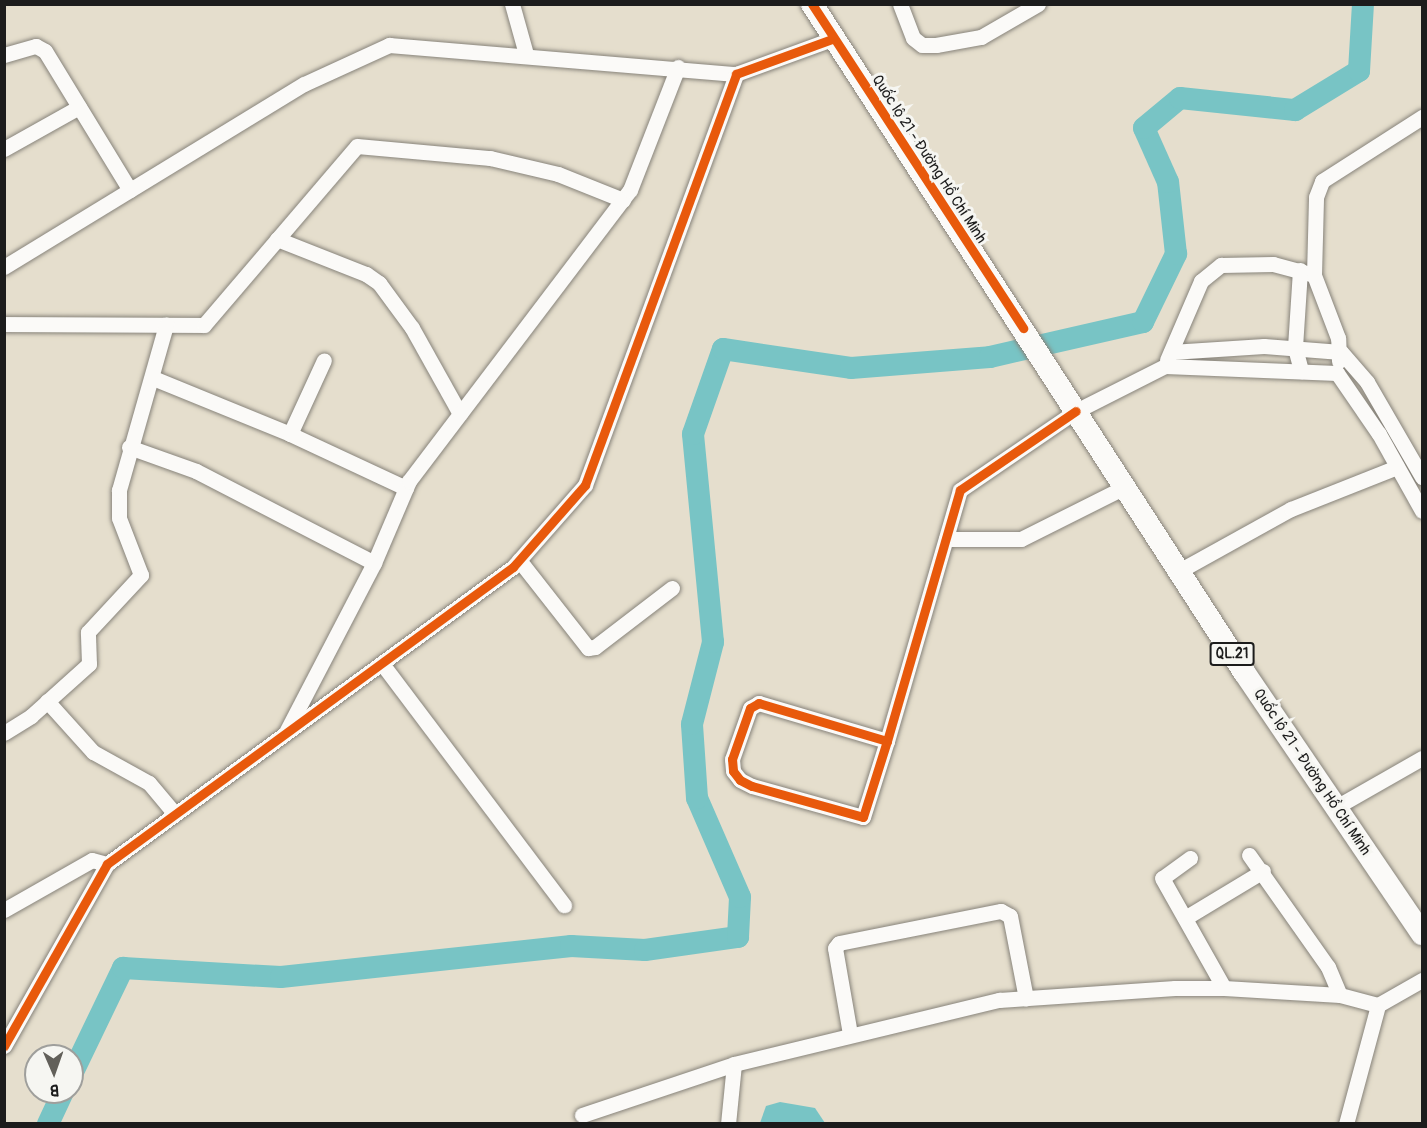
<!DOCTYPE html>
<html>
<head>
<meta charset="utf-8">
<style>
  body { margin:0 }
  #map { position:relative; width:1427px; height:1128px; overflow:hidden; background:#e5decd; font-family:Pangolin,sans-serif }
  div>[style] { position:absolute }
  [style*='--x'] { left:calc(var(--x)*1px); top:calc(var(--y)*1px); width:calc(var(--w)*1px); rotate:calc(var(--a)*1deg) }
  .water>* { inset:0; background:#78c4c5 }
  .river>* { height:22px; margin:-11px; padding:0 11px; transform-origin:11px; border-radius:11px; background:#78c4c5 }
  .roads { filter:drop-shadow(0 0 2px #87837a) drop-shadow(0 0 2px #87837a) }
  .minor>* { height:15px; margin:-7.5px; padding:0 7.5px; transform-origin:7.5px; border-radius:7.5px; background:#fbfaf8 }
  .highway>* { height:22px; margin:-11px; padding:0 11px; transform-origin:11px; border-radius:11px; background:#fbfaf8 }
  .cycleway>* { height:9px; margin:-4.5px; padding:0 4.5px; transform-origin:4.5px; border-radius:4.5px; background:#e8590c }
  span { translate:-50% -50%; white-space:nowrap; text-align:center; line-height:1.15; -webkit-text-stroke:6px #f6f6f2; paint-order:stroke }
  .shield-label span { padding:2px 4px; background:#f6f6f2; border:2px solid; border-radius:4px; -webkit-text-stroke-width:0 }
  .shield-label { font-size:14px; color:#1c1c1c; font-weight:700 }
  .street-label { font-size:15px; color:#1c1c1c }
  .frame { position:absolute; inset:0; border:6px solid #1c1c1c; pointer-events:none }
  .north { position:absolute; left:24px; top:1044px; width:60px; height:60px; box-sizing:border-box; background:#f6f6f2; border:2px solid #9f9f9c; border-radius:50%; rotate:178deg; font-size:16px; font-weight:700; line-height:24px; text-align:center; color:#1c1c1c }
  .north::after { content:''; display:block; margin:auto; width:21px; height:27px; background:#62605a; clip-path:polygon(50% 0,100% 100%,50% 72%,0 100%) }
</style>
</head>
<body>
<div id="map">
  <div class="water">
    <div style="clip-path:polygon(780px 1102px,815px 1108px,825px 1123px,760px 1123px,766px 1106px)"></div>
  </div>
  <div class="river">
    <div style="--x:72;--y:1074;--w:118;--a:-64.3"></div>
    <div style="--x:123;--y:968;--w:158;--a:3.3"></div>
    <div style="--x:281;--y:977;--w:292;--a:-6.1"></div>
    <div style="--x:571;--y:946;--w:74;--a:3.1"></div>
    <div style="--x:645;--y:950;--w:94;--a:-8"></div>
    <div style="--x:738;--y:937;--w:40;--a:-87.1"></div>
    <div style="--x:740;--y:897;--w:108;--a:-113.5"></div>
    <div style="--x:697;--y:798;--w:74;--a:-93.9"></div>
    <div style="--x:692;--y:724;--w:85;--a:-75.6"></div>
    <div style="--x:713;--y:642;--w:209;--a:-95.5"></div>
    <div style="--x:693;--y:434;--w:90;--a:-70.6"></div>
    <div style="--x:723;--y:349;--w:129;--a:8.4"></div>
    <div style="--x:851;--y:368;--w:139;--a:-4.5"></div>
    <div style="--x:990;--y:357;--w:157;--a:-12.9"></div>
    <div style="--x:1143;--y:322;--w:76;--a:-64.1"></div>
    <div style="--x:1176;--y:254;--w:72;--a:-96.3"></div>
    <div style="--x:1168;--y:182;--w:59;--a:-114"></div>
    <div style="--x:1144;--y:128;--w:47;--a:-39.8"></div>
    <div style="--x:1180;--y:98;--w:116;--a:6"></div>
    <div style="--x:1295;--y:110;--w:75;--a:-31.4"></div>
    <div style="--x:1359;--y:71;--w:67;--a:-86.6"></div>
    <div style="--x:48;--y:1124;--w:35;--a:-65"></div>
  </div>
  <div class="roads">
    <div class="minor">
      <div style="--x:512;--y:4;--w:52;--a:74.4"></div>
      <div style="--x:900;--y:4;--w:36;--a:69"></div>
      <div style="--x:913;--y:38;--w:11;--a:38"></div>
      <div style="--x:922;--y:45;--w:14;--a:0"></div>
      <div style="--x:936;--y:45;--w:46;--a:-10.1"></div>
      <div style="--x:981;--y:37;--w:66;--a:-30.1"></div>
      <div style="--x:4;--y:55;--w:33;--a:-16"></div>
      <div style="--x:36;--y:46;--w:10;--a:29"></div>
      <div style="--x:45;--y:51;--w:163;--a:58.6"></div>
      <div style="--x:4;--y:149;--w:86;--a:-29.2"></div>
      <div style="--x:277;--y:239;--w:96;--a:21.5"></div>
      <div style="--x:366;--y:274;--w:16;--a:35"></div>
      <div style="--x:379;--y:283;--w:56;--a:53.7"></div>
      <div style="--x:412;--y:328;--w:98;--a:60.8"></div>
      <div style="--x:4;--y:267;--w:351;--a:-31.4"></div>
      <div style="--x:304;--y:84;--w:94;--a:-24.6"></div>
      <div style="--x:389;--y:45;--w:348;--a:4.8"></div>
      <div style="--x:1300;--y:270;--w:78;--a:93.7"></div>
      <div style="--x:1295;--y:348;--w:24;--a:75"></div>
      <div style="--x:4;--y:324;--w:200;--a:0.3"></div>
      <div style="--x:204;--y:325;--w:235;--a:-49.5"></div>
      <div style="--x:357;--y:146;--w:134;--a:5.2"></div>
      <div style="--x:490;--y:158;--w:70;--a:13.2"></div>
      <div style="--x:558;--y:174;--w:70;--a:21.8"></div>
      <div style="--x:1171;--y:352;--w:93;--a:-3.7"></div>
      <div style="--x:1264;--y:346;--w:77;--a:4.5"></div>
      <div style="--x:1341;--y:352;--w:40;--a:49"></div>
      <div style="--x:1367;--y:382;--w:110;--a:59.9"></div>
      <div style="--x:1167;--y:360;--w:86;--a:-66.7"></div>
      <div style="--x:1201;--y:281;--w:26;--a:-39"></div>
      <div style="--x:1221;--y:265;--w:52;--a:-1.1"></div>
      <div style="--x:1273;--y:264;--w:42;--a:15"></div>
      <div style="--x:1339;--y:361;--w:23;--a:-92"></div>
      <div style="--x:1338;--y:338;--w:67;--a:-110.9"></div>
      <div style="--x:1314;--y:275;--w:78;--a:-88.5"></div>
      <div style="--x:1316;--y:197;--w:17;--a:-69"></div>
      <div style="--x:1322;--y:181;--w:119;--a:-32.6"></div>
      <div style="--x:153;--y:378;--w:148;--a:22.2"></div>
      <div style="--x:290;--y:434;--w:128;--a:25"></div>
      <div style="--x:290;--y:434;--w:81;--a:-65.3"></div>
      <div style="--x:129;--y:447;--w:71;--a:19.7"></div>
      <div style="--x:196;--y:471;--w:200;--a:27.3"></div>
      <div style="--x:946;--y:539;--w:75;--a:0"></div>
      <div style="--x:1021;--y:539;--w:116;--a:-26.6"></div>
      <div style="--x:519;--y:560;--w:112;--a:51.9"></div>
      <div style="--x:588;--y:648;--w:7;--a:-8"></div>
      <div style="--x:595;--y:647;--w:97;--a:-37.5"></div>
      <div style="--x:1179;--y:571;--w:128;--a:-29"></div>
      <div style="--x:1291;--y:509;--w:114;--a:-21.6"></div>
      <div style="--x:383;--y:665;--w:301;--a:53"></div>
      <div style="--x:47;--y:701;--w:69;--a:48"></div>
      <div style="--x:93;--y:752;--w:64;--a:29"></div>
      <div style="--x:149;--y:783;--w:39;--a:50"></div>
      <div style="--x:286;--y:732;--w:191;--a:-62.5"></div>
      <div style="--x:374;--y:563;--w:89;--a:-66.9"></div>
      <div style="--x:409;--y:481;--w:365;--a:-52.8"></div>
      <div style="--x:630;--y:190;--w:132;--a:-68.7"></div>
      <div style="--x:4;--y:733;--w:32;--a:-32"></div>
      <div style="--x:31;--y:716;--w:78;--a:-41.9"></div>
      <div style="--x:89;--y:664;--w:32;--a:-92"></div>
      <div style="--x:88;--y:632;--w:78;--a:-47.1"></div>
      <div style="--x:141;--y:575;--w:61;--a:-111.1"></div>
      <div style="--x:119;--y:518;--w:28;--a:-90"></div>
      <div style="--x:119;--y:490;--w:172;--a:-74.1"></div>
      <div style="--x:887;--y:741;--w:134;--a:-163.5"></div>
      <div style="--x:759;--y:703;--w:10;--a:151"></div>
      <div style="--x:750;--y:708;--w:54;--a:109.4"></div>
      <div style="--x:732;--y:759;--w:12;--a:85"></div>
      <div style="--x:733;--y:771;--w:11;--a:52"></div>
      <div style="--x:740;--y:780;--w:13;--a:27"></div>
      <div style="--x:752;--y:786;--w:115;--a:15.6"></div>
      <div style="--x:863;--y:817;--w:80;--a:-72.5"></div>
      <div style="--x:887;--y:741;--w:261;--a:-73.8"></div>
      <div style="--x:960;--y:490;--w:140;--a:-34.3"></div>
      <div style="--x:1076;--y:411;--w:100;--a:-26.8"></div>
      <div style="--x:1165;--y:366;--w:172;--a:2.3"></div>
      <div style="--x:1337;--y:373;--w:74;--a:55.5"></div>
      <div style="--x:1379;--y:434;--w:88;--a:60.8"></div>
      <div style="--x:1336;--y:807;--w:99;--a:-29.7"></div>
      <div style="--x:1249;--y:855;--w:137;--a:54.8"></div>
      <div style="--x:1328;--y:967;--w:30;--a:67"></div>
      <div style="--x:1190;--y:858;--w:34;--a:144"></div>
      <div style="--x:1162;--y:878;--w:126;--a:60.6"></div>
      <div style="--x:4;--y:910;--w:101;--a:-29.6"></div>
      <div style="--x:92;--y:860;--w:16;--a:15"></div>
      <div style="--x:1185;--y:918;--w:91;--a:-31.1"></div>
      <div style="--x:850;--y:1034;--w:87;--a:-99.9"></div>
      <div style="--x:835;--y:948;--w:6;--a:-51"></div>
      <div style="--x:839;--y:943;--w:165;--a:-11.2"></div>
      <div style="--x:1001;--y:911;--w:10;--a:29"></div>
      <div style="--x:1010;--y:916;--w:84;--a:79"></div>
      <div style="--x:4;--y:1046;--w:209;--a:-60.5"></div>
      <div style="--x:107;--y:864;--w:503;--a:-36.19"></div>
      <div style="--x:513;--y:567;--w:109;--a:-48.7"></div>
      <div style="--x:585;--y:485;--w:438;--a:-69.8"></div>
      <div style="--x:736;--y:74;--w:102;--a:-20"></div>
      <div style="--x:582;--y:1115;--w:160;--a:-18.5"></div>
      <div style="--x:734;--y:1064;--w:273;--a:-13.6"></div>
      <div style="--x:999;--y:1000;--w:176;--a:-3.9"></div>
      <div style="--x:1175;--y:988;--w:49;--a:0"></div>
      <div style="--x:1224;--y:988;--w:116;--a:3.5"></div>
      <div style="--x:1340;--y:995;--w:39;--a:15"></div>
      <div style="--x:728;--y:1124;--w:60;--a:-84.3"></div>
      <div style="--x:1346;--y:1124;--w:123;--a:-74.9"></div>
      <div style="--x:1378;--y:1005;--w:51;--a:-29.6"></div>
    </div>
    <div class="highway">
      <div style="--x:812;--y:4;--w:796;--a:57.11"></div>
      <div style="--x:1244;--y:672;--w:317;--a:55.8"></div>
    </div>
  </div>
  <div class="cycleway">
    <div style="--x:812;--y:4;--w:387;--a:56.9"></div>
    <div style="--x:887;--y:741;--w:134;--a:-163.5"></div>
    <div style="--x:759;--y:703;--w:10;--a:151"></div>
    <div style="--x:750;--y:708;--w:54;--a:109.4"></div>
    <div style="--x:732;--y:759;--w:12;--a:85"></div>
    <div style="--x:733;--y:771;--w:11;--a:52"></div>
    <div style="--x:740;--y:780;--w:13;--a:27"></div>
    <div style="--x:752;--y:786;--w:115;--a:15.6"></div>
    <div style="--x:863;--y:817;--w:80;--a:-72.5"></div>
    <div style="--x:887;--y:741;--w:261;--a:-73.8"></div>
    <div style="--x:960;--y:490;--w:140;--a:-34.3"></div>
    <div style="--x:4;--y:1046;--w:209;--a:-60.5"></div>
    <div style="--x:107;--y:864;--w:503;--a:-36.19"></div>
    <div style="--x:513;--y:567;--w:109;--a:-48.7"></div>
    <div style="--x:585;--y:485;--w:438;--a:-69.8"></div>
    <div style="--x:736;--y:74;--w:102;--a:-20"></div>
  </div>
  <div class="shield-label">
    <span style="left:1232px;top:654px">QL.21</span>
  </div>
  <div class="street-label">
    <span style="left:929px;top:159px;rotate:57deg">Quốc lộ 21 - Đường Hồ Chí Minh</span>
    <span style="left:1312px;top:772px;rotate:56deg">Quốc lộ 21 - Đường Hồ Chí Minh</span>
  </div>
  <div class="frame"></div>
  <div class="north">B</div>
</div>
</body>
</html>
